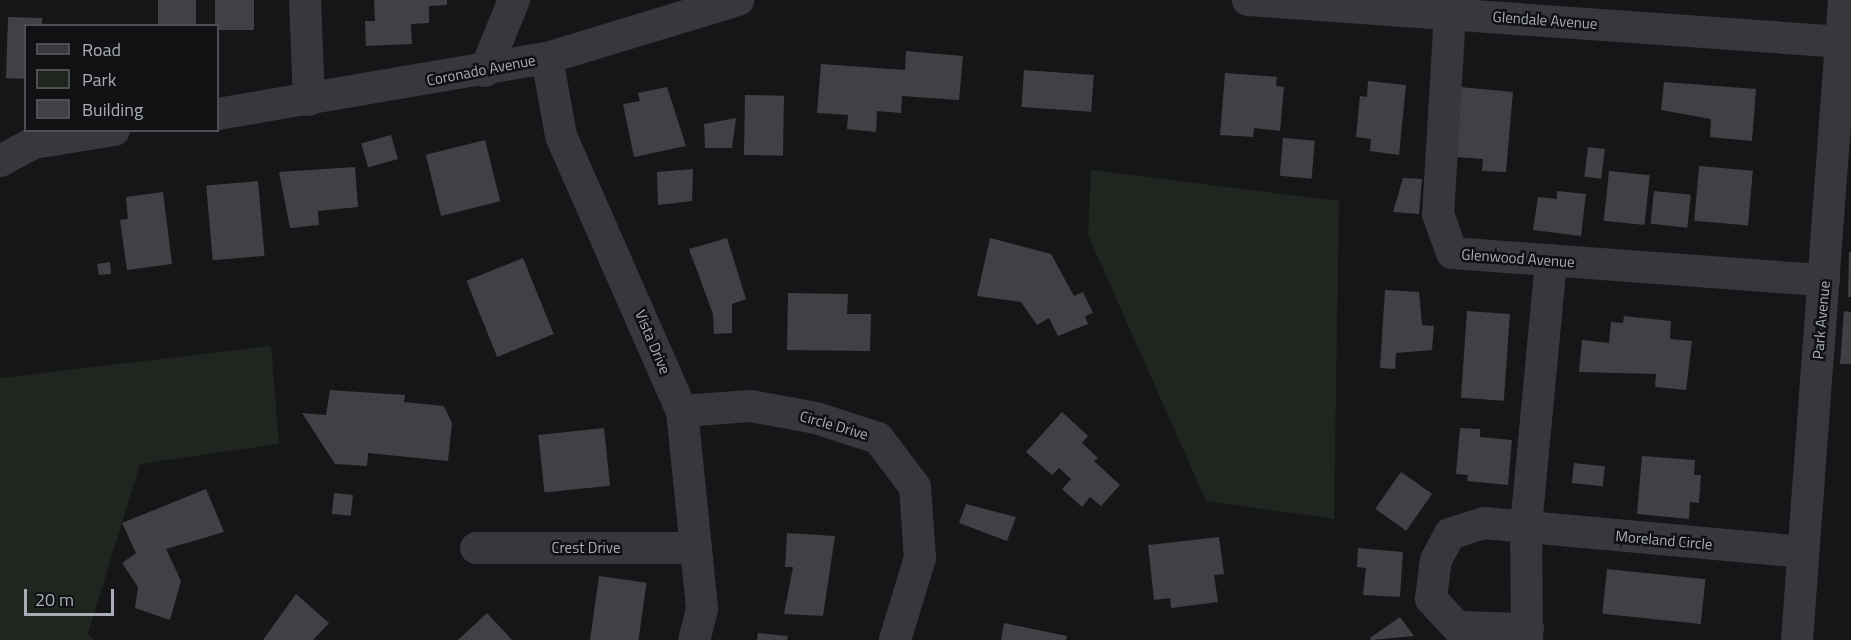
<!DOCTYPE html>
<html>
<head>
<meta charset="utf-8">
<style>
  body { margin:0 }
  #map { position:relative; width:1851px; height:640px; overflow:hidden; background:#161618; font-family:"Titillium Web",sans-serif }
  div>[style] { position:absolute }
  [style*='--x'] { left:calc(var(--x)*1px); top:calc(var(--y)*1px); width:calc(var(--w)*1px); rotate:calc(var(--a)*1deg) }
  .green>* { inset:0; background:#1e261f }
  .building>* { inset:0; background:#404145; transform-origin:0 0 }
  .minor>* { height:32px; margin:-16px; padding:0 16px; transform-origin:16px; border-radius:16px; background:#37383d }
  span { translate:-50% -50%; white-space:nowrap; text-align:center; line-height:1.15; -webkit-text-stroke:5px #111113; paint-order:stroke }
  .street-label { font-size:15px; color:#a8adb8 }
  .legend { position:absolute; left:24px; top:24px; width:195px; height:108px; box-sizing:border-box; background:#111113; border:2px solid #4d4f55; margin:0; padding:8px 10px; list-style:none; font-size:18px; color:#a8adb8 }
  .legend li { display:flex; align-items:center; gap:12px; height:30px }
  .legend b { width:30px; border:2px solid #4d4f55 }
  .scale { position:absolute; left:24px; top:589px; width:90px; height:27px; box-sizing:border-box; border:3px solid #a8adb8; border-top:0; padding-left:8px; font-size:18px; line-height:21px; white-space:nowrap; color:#a8adb8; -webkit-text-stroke:4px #111113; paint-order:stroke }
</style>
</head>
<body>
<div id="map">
  <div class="green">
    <div style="clip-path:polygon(1091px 170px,1339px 201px,1334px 519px,1206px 501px,1088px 235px)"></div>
    <div style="clip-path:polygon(271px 346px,279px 444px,140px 464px,88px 633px,94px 640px,0 640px,0 378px)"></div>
  </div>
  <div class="building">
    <div style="left:158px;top:0;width:38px;height:26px"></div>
    <div style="left:215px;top:0;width:39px;height:30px"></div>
    <div style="clip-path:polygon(374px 0,447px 0,447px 5px,429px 6px,429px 23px,411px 24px,412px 44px,366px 46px,365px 21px,375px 21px)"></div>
    <div style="clip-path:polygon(8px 17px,42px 18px,42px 26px,26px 26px,26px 79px,6px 78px)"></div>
    <div style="clip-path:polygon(906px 51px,963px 56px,959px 100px,902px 96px,901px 113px,877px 111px,876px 132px,847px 129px,848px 115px,817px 113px,821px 64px,905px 70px)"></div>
    <div style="left:1024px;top:70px;width:70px;height:37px;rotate:4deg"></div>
    <div style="clip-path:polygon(1225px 73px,1277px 77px,1276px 86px,1284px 87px,1280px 131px,1254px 128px,1253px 137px,1220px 135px)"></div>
    <div style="clip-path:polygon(1368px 81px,1406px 85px,1399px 155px,1370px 151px,1371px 139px,1356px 137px,1360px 96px,1367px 97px)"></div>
    <div style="clip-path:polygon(1664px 82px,1756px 89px,1752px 141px,1710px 137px,1711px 119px,1661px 110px)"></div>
    <div style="clip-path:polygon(667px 87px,686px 146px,634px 157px,623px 104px,640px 101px,638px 93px)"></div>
    <div style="clip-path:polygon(1460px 87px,1513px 92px,1506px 172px,1482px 171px,1483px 159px,1455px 157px)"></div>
    <div style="left:745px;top:95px;width:39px;height:60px;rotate:1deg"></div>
    <div style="clip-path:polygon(736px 118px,732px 148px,705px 148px,704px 124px)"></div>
    <div style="left:391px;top:135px;width:25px;height:31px;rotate:74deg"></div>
    <div style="left:1283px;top:138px;width:32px;height:38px;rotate:5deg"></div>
    <div style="left:485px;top:140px;width:63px;height:61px;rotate:76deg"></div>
    <div style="left:1588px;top:147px;width:17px;height:30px;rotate:7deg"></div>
    <div style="left:1699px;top:166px;width:54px;height:55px;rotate:5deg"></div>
    <div style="clip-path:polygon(355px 167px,358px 207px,318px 211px,319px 225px,290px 228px,279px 172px)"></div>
    <div style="clip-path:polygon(693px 169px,692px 201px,658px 205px,657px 172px)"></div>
    <div style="left:1609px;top:171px;width:41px;height:50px;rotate:6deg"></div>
    <div style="clip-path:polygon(1403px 178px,1422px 179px,1419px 214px,1393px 212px)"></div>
    <div style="left:258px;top:181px;width:75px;height:52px;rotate:85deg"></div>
    <div style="clip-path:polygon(1557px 191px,1586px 194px,1581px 236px,1533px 230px,1538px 197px,1557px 199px)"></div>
    <div style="left:1654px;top:191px;width:37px;height:33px;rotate:6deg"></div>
    <div style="clip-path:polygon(163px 192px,172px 264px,127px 270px,120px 220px,128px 219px,126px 197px)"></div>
    <div style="clip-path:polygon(727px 238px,746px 299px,732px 304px,732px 333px,714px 334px,713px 314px,689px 249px)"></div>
    <div style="clip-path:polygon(990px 238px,1051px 254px,1074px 296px,1083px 292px,1093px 313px,1085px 316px,1088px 324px,1058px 336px,1049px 318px,1037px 325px,1021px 302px,977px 296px)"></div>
    <div style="clip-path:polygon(1849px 252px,1851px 252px,1851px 297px,1848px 297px)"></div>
    <div style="left:523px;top:258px;width:82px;height:61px;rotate:68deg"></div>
    <div style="clip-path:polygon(110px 262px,111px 274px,99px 275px,97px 264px)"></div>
    <div style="clip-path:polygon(1385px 290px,1419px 292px,1422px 325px,1434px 326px,1432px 350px,1396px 353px,1395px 369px,1380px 368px)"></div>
    <div style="clip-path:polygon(788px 293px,848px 294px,847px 314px,871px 314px,870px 351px,787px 350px)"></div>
    <div style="left:1467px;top:311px;width:43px;height:87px;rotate:4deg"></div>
    <div style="clip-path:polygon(1844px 311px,1851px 312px,1851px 364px,1840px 364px)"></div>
    <div style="clip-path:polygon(1624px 316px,1671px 321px,1670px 339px,1692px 341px,1686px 390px,1655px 387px,1656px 374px,1579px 372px,1582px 340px,1609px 343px,1611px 322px,1623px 323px)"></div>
    <div style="clip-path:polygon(330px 390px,405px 395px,404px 402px,444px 406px,452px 423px,448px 461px,368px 453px,367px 466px,335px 464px,302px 413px,326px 415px)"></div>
    <div style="clip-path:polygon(1062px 412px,1088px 436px,1082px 443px,1098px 458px,1094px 461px,1120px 485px,1101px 506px,1090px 497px,1082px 507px,1062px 489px,1071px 479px,1059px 468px,1052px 475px,1026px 452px)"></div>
    <div style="left:604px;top:428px;width:58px;height:66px;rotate:84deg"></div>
    <div style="clip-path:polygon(1460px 428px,1480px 429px,1480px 437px,1512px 440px,1508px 485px,1467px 481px,1468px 475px,1456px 474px)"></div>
    <div style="clip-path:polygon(1642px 456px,1695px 460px,1694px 475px,1701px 475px,1699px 503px,1690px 502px,1689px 519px,1637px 514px)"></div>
    <div style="left:1574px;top:463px;width:31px;height:20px;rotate:6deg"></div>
    <div style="left:1401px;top:472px;width:38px;height:45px;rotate:35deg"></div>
    <div style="clip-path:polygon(206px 489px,224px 532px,166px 549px,181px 581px,170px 620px,135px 608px,138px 587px,122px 563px,136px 553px,122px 523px)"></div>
    <div style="left:334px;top:493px;width:19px;height:21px;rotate:6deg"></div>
    <div style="clip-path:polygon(966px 504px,1016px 517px,1007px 541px,959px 523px)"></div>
    <div style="clip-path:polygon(787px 533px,835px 536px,823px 616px,784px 614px,793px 567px,785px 567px)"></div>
    <div style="clip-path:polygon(1219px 537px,1224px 574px,1214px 575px,1218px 602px,1171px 608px,1170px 598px,1154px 600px,1148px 545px)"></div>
    <div style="clip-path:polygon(1358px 548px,1403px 552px,1400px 597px,1363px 595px,1366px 568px,1357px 567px)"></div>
    <div style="left:1607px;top:569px;width:99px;height:45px;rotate:6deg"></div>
    <div style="left:599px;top:576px;width:48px;height:65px;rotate:8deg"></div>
    <div style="clip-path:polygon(296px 594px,329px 623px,313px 640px,263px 640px)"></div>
    <div style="clip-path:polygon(487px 613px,512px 640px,458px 640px)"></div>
    <div style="clip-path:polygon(1400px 617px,1414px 636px,1371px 640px,1370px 638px)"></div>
    <div style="clip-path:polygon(1004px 623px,1067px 636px,1066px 640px,1001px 640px)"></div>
    <div style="clip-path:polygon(758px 633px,788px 636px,787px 640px,757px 640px)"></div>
  </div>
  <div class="minor">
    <div style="--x:305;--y:0;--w:100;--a:87.7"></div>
    <div style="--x:1248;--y:0;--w:595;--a:4.04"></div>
    <div style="--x:1450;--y:14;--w:200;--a:93.4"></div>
    <div style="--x:1438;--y:214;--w:41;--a:70.3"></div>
    <div style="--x:1452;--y:253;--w:373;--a:4.2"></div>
    <div style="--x:547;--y:58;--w:79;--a:79.8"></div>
    <div style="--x:561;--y:136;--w:300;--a:66.3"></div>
    <div style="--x:682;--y:411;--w:199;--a:84.2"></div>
    <div style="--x:702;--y:609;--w:32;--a:104"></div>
    <div style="--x:485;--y:71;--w:77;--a:-67.8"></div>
    <div style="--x:218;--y:114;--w:334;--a:-9.7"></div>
    <div style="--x:547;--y:58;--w:200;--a:-16.9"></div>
    <div style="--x:0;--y:161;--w:38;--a:-28"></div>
    <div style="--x:34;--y:143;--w:81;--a:-9.2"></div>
    <div style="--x:682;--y:411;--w:69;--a:-4.1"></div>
    <div style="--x:751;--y:406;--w:66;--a:10.5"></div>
    <div style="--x:816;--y:418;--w:65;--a:17.9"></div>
    <div style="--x:878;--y:438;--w:61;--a:52.9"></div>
    <div style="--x:915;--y:487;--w:71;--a:86"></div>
    <div style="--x:920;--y:558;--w:86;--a:107"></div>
    <div style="--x:476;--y:548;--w:220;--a:0"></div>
    <div style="--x:1528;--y:629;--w:71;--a:-178.4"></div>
    <div style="--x:1457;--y:627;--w:38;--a:-133"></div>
    <div style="--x:1431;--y:599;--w:39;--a:-83"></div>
    <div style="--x:1436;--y:560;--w:30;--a:-62"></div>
    <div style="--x:1450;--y:534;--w:36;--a:-18"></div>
    <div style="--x:1484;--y:523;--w:320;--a:5.2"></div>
    <div style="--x:1527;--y:640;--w:114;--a:-90.5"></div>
    <div style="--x:1526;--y:526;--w:267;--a:-84.6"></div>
    <div style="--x:1797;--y:640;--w:642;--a:-85.8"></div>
  </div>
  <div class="street-label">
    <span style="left:1545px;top:20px;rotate:4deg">Glendale Avenue</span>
    <span style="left:481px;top:70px;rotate:-11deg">Coronado Avenue</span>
    <span style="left:1518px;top:258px;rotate:4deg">Glenwood Avenue</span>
    <span style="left:1821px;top:320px;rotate:-85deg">Park Avenue</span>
    <span style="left:653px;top:342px;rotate:67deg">Vista Drive</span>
    <span style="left:834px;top:425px;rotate:16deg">Circle Drive</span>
    <span style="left:1664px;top:540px;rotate:5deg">Moreland Circle</span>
    <span style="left:586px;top:548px">Crest Drive</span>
  </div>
  <ul class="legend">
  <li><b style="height:8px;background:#37383d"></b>Road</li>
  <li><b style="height:16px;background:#1e261f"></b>Park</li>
  <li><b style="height:16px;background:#404145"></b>Building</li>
  </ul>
  <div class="scale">20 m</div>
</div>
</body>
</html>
